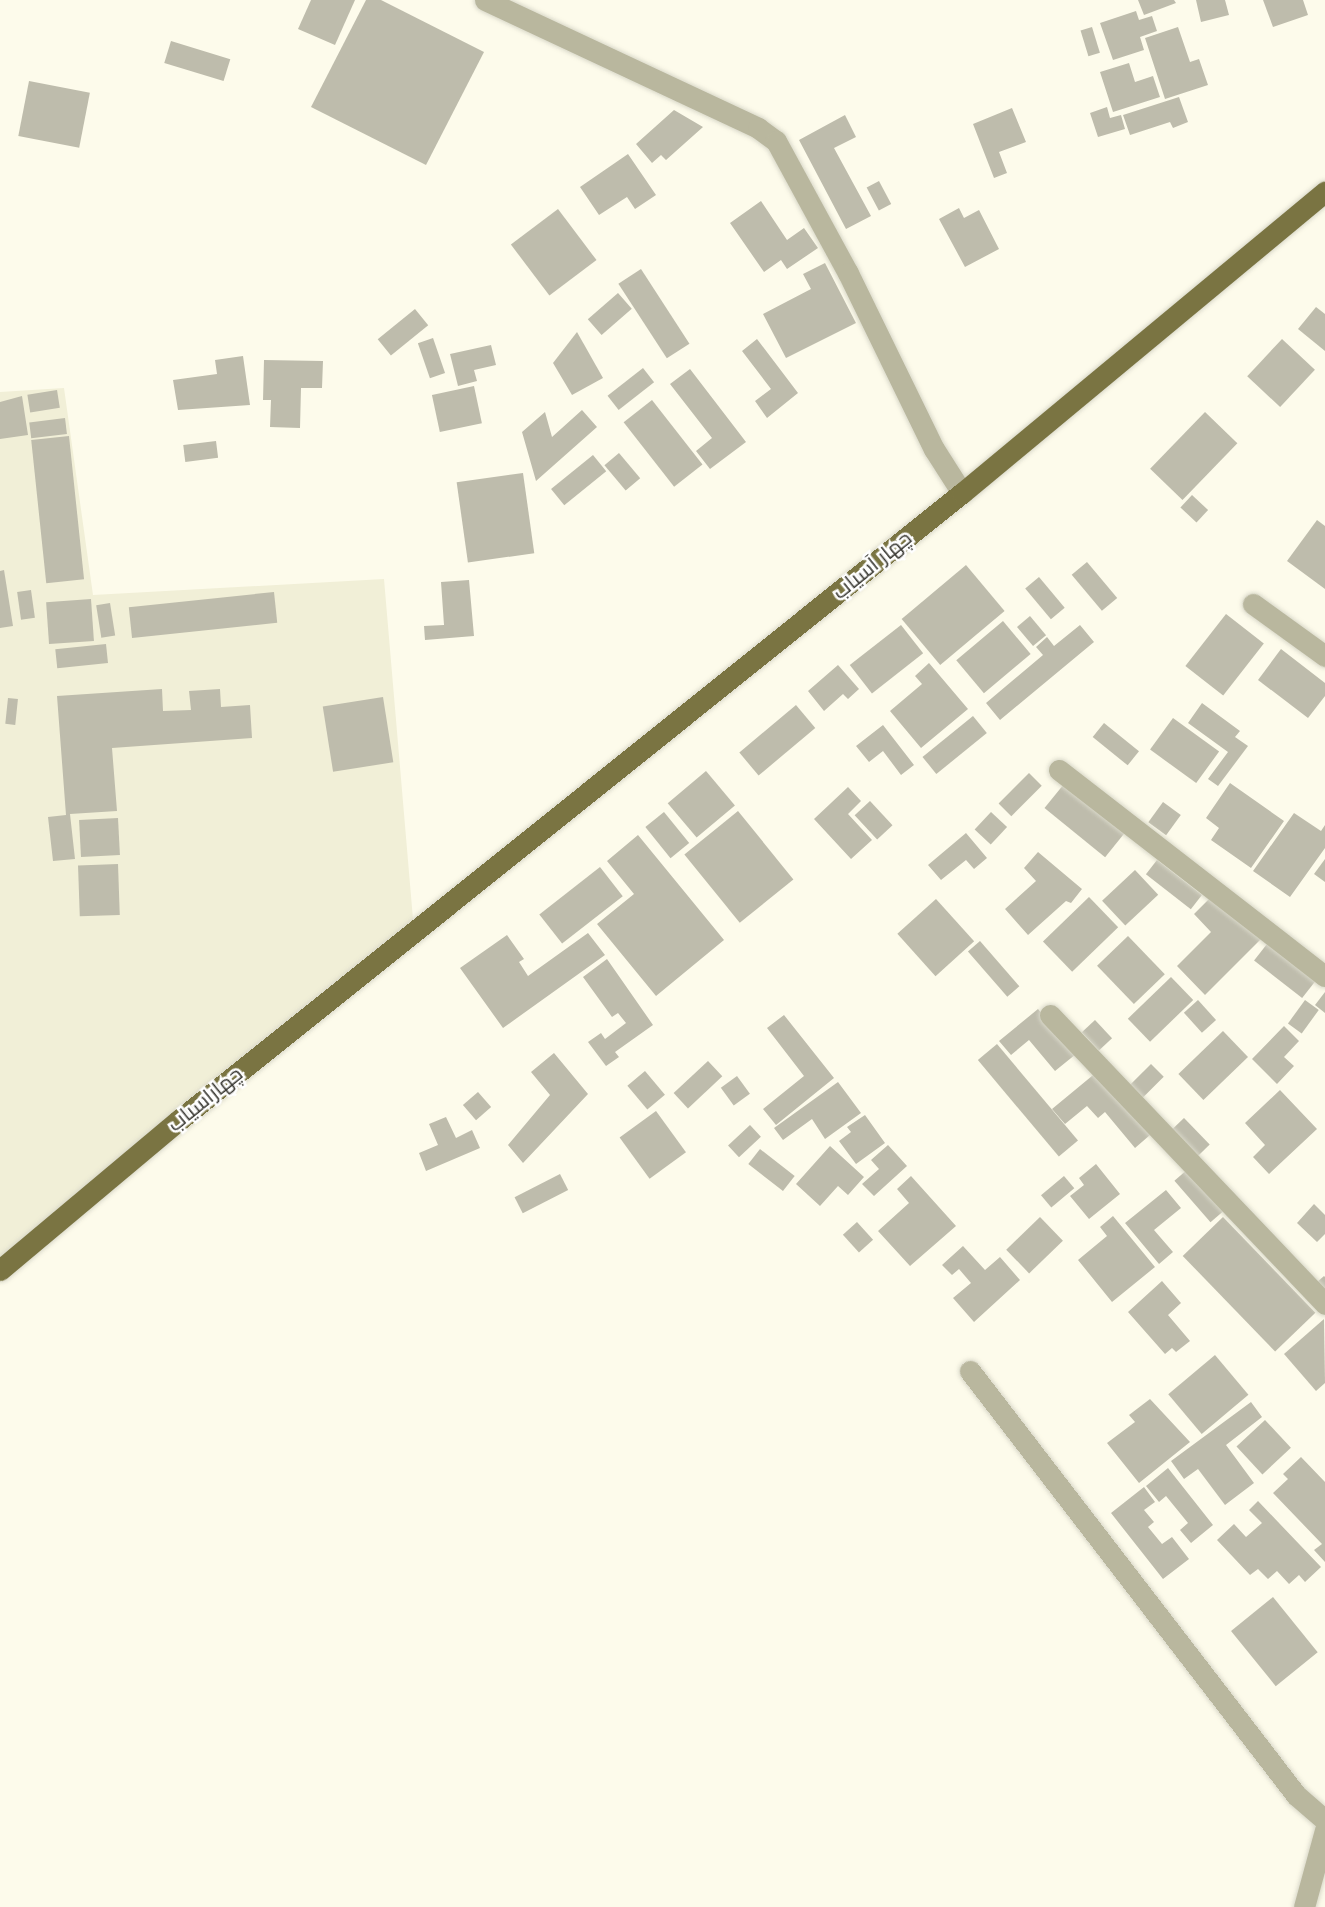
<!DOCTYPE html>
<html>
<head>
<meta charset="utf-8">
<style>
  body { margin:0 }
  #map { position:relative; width:1325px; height:1907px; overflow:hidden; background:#fdfbeb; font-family:"Nunito Sans",Cairo,sans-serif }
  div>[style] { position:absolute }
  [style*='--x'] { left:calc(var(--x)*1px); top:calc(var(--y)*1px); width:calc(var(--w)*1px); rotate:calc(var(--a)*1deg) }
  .built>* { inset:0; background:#f1efd7 }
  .building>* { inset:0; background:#bebcac; transform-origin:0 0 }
  .roads { filter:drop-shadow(0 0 2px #d9d8c9) drop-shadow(0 0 2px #d9d8c9) }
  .minor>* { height:21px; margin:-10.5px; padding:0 10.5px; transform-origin:10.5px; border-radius:10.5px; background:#b9b79e }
  .tertiary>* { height:21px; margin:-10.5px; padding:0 10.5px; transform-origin:10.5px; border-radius:10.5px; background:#b9b79e }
  .trunk>* { height:21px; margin:-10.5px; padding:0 10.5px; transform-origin:10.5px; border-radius:10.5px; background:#7a7442 }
  span { translate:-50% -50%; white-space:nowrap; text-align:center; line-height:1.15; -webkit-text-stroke:5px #fff; paint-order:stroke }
  .street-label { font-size:21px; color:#373630 }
</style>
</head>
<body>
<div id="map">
  <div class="built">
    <div style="clip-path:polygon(64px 388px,93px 595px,384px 579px,414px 931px,0 1270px,0 392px)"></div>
  </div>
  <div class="building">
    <div style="clip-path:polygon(311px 0,355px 0,335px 45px,298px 29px)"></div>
    <div style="clip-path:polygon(366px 0,381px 0,484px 52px,426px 165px,311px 107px)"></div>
    <div style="clip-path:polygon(1138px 0,1174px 0,1176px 3px,1144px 15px)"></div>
    <div style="clip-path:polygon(1196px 0,1225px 0,1229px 15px,1201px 22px)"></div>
    <div style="clip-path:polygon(1263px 0,1303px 0,1308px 15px,1273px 27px)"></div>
    <div style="clip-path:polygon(1136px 11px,1139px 20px,1152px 16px,1157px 31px,1140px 37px,1144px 50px,1113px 60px,1100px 23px)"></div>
    <div style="left:1092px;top:27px;width:27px;height:12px;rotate:73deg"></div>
    <div style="clip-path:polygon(1178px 27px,1190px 62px,1199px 59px,1208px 85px,1165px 99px,1145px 38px)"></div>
    <div style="left:171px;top:41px;width:62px;height:23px;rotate:17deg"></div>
    <div style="clip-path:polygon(1129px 63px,1135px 82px,1153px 76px,1160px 97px,1113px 112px,1100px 72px)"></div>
    <div style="left:29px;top:81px;width:62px;height:56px;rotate:11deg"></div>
    <div style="clip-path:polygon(1179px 97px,1188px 122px,1173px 128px,1170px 122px,1130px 135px,1123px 115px)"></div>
    <div style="clip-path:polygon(1107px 107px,1110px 118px,1121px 115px,1125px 129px,1098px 137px,1090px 113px)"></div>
    <div style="clip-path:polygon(1012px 108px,1026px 142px,999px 152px,1007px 173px,994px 178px,973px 124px)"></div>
    <div style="clip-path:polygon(674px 110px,703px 127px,666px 160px,661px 155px,652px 163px,636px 144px)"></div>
    <div style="clip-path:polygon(845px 115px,856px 137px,834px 148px,871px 216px,846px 229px,799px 140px)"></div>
    <div style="clip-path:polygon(628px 154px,656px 195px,635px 209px,627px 197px,599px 215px,580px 187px)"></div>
    <div style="left:879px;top:181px;width:26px;height:14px;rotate:62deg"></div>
    <div style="clip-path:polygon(761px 201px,787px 240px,804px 228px,818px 248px,787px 269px,781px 260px,764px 272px,730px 223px)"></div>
    <div style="clip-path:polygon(959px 208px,964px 218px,979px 210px,999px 249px,965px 267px,939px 219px)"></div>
    <div style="left:558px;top:209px;width:64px;height:59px;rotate:53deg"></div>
    <div style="clip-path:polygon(825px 263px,856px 323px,786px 358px,763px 314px,811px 289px,803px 274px)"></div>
    <div style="left:641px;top:269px;width:89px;height:27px;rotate:57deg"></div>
    <div style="left:618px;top:293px;width:21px;height:40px;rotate:49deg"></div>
    <div style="clip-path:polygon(1316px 307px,1325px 314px,1325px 351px,1298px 329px)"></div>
    <div style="left:415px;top:309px;width:21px;height:48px;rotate:51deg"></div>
    <div style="clip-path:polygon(577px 332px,603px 378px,572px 395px,553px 363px)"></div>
    <div style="left:433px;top:338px;width:37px;height:16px;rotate:71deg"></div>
    <div style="clip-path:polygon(757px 339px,798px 393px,767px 418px,755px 401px,771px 389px,742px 351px)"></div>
    <div style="left:1282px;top:339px;width:45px;height:51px;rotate:43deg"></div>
    <div style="clip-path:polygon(491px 345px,496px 365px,474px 370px,477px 381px,458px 386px,450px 354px)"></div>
    <div style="clip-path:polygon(243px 356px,250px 405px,178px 410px,173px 380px,217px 374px,215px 360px)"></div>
    <div style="clip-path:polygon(264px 360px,323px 361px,322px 388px,301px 388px,300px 428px,270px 427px,271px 400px,263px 400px)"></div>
    <div style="left:643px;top:368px;width:18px;height:45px;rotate:52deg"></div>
    <div style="clip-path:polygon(690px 369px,746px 442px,710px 469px,696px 451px,712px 438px,670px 384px)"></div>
    <div style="left:474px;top:386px;width:38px;height:43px;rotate:78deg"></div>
    <div style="left:57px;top:390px;width:18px;height:30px;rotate:81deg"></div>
    <div style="clip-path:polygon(22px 396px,28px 435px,0 439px,0 402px)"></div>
    <div style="left:652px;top:400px;width:82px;height:36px;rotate:52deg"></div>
    <div style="clip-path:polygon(582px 410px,597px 427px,536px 481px,522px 432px,545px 412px,552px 437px)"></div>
    <div style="left:1205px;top:412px;width:45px;height:79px;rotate:44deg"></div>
    <div style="left:65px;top:418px;width:16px;height:36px;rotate:83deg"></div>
    <div style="left:69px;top:436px;width:144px;height:38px;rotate:84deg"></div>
    <div style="left:216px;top:441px;width:17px;height:33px;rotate:83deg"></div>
    <div style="left:619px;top:453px;width:33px;height:19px;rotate:50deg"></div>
    <div style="left:593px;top:455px;width:21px;height:54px;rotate:51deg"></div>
    <div style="left:523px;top:473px;width:81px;height:67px;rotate:82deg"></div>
    <div style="left:1192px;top:495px;width:22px;height:17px;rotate:43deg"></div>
    <div style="clip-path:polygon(1317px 520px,1325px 526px,1325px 589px,1287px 561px)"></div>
    <div style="left:1087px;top:562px;width:47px;height:20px;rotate:50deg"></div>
    <div style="left:966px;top:565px;width:60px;height:84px;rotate:50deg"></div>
    <div style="clip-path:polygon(4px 570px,13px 626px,0 628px,0 571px)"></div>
    <div style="left:1039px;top:577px;width:40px;height:18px;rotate:50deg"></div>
    <div style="clip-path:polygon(469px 580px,474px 636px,425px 640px,424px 626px,444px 625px,441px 582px)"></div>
    <div style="left:31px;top:590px;width:28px;height:14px;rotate:82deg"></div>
    <div style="left:274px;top:592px;width:31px;height:146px;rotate:84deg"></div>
    <div style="left:91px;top:599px;width:42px;height:45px;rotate:86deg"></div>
    <div style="left:110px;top:603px;width:33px;height:14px;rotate:81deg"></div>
    <div style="left:1226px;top:614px;width:48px;height:66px;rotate:38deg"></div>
    <div style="left:1030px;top:616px;width:25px;height:17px;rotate:50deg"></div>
    <div style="left:1003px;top:621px;width:43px;height:61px;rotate:50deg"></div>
    <div style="left:901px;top:625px;width:36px;height:65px;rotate:52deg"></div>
    <div style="clip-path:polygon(1080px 625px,1094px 642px,1000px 720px,986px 703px,1043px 655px,1036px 647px,1047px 637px,1054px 646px)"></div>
    <div style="left:106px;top:644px;width:19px;height:51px;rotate:84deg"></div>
    <div style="clip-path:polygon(1281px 649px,1325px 683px,1325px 696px,1308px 718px,1258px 680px)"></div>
    <div style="clip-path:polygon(929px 663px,968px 709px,921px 748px,890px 711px,922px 684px,915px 676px)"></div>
    <div style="clip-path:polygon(838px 665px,859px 689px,848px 699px,843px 694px,824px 711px,808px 691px)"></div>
    <div style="clip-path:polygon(162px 689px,163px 711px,191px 710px,189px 691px,220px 689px,221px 707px,250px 705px,252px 738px,112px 748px,117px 811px,70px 814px,75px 859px,53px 861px,48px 817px,66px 815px,57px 696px)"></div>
    <div style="left:383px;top:697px;width:66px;height:61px;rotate:81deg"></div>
    <div style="left:8px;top:698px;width:10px;height:26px;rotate:6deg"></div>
    <div style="clip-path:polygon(1202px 703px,1240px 731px,1235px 737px,1248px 746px,1218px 786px,1208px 779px,1228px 752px,1188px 723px)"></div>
    <div style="left:796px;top:705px;width:30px;height:74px;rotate:50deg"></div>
    <div style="left:973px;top:716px;width:22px;height:65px;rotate:51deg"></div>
    <div style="left:1173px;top:718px;width:57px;height:39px;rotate:36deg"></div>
    <div style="left:1104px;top:723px;width:45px;height:18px;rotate:39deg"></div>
    <div style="clip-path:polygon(883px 725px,914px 765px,901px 775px,883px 751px,869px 762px,856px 746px)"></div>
    <div style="left:706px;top:771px;width:45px;height:50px;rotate:50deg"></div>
    <div style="left:1029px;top:773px;width:18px;height:43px;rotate:45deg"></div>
    <div style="clip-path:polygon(1230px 783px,1284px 821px,1251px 868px,1211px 840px,1219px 828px,1206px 818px)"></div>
    <div style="left:1064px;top:784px;width:78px;height:31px;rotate:39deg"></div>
    <div style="clip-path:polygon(848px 787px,861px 801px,848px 814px,872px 840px,851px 859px,814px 819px)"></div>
    <div style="left:870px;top:801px;width:33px;height:21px;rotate:47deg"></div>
    <div style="left:1163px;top:802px;width:22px;height:25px;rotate:36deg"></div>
    <div style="left:738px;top:811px;width:88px;height:69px;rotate:51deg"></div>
    <div style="left:664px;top:812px;width:40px;height:24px;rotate:51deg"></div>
    <div style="left:991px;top:812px;width:22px;height:24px;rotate:43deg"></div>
    <div style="clip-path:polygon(1294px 813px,1321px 831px,1325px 825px,1325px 848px,1290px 897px,1253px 871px)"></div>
    <div style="left:118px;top:818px;width:37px;height:39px;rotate:87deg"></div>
    <div style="clip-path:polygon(966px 833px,987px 858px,974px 869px,966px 860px,941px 880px,928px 865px)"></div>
    <div style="clip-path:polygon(638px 835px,724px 940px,656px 996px,597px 924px,634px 894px,607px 861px)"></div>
    <div style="clip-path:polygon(1038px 852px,1082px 889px,1071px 903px,1066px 901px,1028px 935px,1005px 909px,1036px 881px,1024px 868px)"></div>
    <div style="clip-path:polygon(1325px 859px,1325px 882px,1314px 874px)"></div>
    <div style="left:1157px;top:860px;width:57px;height:18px;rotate:38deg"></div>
    <div style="left:118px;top:864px;width:51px;height:40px;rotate:88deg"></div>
    <div style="left:600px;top:867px;width:37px;height:77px;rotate:52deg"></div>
    <div style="left:1135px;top:870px;width:34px;height:45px;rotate:47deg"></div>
    <div style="left:1089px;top:897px;width:42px;height:64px;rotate:46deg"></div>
    <div style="left:936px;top:899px;width:57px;height:52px;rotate:48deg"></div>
    <div style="clip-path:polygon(1209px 899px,1261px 939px,1205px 995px,1177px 966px,1211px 932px,1194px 914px)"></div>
    <div style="clip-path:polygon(588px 933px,605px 955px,503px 1028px,460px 968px,507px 935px,524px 959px,519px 962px,528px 976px)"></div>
    <div style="left:1128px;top:936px;width:53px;height:43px;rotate:46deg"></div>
    <div style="left:980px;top:941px;width:60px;height:16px;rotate:49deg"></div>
    <div style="left:1267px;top:944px;width:61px;height:21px;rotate:38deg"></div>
    <div style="clip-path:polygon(607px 959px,653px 1025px,615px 1052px,619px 1057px,606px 1066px,588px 1042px,601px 1033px,605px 1039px,626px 1023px,618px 1013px,612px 1017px,583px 977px)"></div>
    <div style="left:1171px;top:977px;width:32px;height:60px;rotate:46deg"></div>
    <div style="clip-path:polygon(1325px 992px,1325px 1013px,1315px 1005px)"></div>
    <div style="left:1198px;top:1000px;width:27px;height:19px;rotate:48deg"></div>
    <div style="left:1305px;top:1000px;width:17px;height:29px;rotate:36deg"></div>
    <div style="clip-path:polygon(1038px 1009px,1076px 1054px,1055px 1071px,1029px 1040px,1011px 1055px,999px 1041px)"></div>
    <div style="clip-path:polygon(784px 1015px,834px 1078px,776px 1125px,763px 1109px,804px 1076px,767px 1028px)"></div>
    <div style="left:1095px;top:1020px;width:25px;height:18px;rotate:47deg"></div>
    <div style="clip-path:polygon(1284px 1026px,1299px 1041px,1284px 1057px,1294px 1066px,1277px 1084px,1252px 1059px)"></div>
    <div style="left:1223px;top:1031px;width:36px;height:62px;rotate:46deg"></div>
    <div style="left:997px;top:1044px;width:126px;height:25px;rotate:50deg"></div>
    <div style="clip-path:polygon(554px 1053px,588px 1094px,523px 1163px,508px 1145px,550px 1095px,531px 1072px)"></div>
    <div style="left:708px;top:1061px;width:21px;height:47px;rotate:47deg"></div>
    <div style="left:1151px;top:1064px;width:18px;height:33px;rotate:45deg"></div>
    <div style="left:645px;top:1071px;width:31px;height:23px;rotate:50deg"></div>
    <div style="clip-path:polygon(1098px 1071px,1150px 1135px,1135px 1148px,1105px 1112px,1098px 1118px,1087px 1106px,1065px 1124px,1052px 1109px)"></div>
    <div style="left:737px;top:1076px;width:22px;height:20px;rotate:54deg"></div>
    <div style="clip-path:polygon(838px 1082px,861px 1113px,825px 1139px,812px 1119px,783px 1140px,774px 1128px)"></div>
    <div style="clip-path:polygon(1280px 1090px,1317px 1129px,1269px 1174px,1253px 1157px,1265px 1145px,1245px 1123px)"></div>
    <div style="left:478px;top:1092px;width:20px;height:20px;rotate:49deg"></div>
    <div style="left:656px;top:1111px;width:51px;height:45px;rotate:54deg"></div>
    <div style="clip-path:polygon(865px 1115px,885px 1143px,856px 1164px,839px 1141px,851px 1132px,847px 1127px)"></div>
    <div style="clip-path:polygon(446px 1117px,456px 1138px,472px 1130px,480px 1148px,426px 1171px,419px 1153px,438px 1145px,429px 1124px)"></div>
    <div style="left:1184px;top:1118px;width:37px;height:21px;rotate:46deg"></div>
    <div style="left:750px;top:1125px;width:16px;height:30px;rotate:47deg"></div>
    <div style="clip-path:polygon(888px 1145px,907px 1166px,874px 1196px,862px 1184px,879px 1169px,871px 1160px)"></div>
    <div style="clip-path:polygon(830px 1146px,864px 1177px,848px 1195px,838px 1186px,820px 1206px,796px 1184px)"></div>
    <div style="left:760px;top:1149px;width:44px;height:19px;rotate:38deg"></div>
    <div style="clip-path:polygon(1096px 1164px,1120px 1194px,1089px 1219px,1070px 1196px,1084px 1185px,1079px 1178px)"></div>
    <div style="left:1188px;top:1169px;width:55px;height:18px;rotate:49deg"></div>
    <div style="left:560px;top:1174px;width:18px;height:51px;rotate:63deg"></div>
    <div style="clip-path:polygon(911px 1176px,956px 1226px,910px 1266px,878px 1231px,909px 1203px,897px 1189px)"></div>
    <div style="left:1064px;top:1176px;width:16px;height:30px;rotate:50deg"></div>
    <div style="clip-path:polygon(1166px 1190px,1181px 1208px,1154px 1230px,1173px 1252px,1159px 1264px,1125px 1223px)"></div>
    <div style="clip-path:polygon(1314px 1204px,1325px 1215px,1325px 1234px,1317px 1242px,1297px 1223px)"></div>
    <div style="clip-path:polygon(1113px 1216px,1155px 1267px,1112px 1302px,1078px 1260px,1107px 1236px,1100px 1227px)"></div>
    <div style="left:1040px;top:1217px;width:33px;height:47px;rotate:46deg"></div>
    <div style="left:1223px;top:1217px;width:133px;height:56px;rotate:46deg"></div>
    <div style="left:857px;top:1222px;width:24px;height:19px;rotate:48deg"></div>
    <div style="clip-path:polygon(963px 1246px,985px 1270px,1000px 1257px,1020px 1280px,974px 1322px,953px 1298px,971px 1283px,959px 1269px,952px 1275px,942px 1265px)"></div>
    <div style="clip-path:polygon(1324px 1276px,1325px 1277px,1325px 1292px,1316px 1283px)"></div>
    <div style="clip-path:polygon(1162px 1281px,1181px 1303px,1168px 1315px,1190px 1341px,1176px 1352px,1172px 1348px,1165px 1354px,1128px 1312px)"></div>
    <div style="clip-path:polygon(1324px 1319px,1325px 1383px,1316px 1391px,1284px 1354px)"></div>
    <div style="left:1215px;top:1355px;width:52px;height:61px;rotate:50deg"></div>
    <div style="clip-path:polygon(1150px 1399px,1190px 1442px,1139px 1483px,1107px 1443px,1135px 1422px,1129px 1415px)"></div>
    <div style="clip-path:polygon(1251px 1402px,1262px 1417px,1226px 1445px,1254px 1483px,1225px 1505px,1198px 1469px,1184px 1479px,1171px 1461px)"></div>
    <div style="left:1265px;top:1420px;width:38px;height:39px;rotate:47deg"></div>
    <div style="clip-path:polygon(1301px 1457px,1325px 1482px,1325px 1562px,1314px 1550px,1322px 1544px,1273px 1493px,1288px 1479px,1283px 1474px)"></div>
    <div style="clip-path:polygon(1168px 1468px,1213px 1525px,1191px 1543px,1180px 1530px,1188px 1523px,1166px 1496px,1159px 1502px,1146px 1486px)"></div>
    <div style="clip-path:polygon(1144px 1487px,1155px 1502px,1144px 1510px,1154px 1522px,1148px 1527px,1162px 1544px,1172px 1537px,1189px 1559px,1163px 1579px,1111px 1513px)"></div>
    <div style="clip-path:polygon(1258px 1501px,1321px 1567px,1305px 1582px,1299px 1575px,1289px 1584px,1277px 1571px,1268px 1579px,1258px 1569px,1250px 1575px,1217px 1540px,1234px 1524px,1246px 1537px,1262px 1523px,1249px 1510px)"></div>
    <div style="left:1273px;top:1597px;width:71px;height:54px;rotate:51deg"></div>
  </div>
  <div class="roads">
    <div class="minor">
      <div style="--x:1253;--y:604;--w:89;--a:35.8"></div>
      <div style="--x:1059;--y:770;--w:336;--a:37.8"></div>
      <div style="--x:1050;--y:1015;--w:399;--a:46.4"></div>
      <div style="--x:970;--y:1371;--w:535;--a:52.44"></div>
      <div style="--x:1296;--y:1795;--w:38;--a:41"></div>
    </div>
    <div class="tertiary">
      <div style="--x:485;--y:0;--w:302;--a:25.1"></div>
      <div style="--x:758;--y:128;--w:22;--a:36"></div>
      <div style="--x:776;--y:141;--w:150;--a:61.4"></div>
      <div style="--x:848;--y:273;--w:196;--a:64"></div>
      <div style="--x:934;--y:449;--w:52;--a:57.5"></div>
      <div style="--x:1304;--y:1907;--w:80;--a:-74.7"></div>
    </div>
    <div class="trunk">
      <div style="--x:0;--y:1270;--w:234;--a:-40"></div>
      <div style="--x:179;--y:1120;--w:1003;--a:-38.69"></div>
      <div style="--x:962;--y:493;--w:472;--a:-39.7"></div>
    </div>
  </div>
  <div class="street-label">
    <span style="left:872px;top:565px;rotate:-39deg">چهار آسیاب</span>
    <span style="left:205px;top:1099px;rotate:-39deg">چهاراسیاب</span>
  </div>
</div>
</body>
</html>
